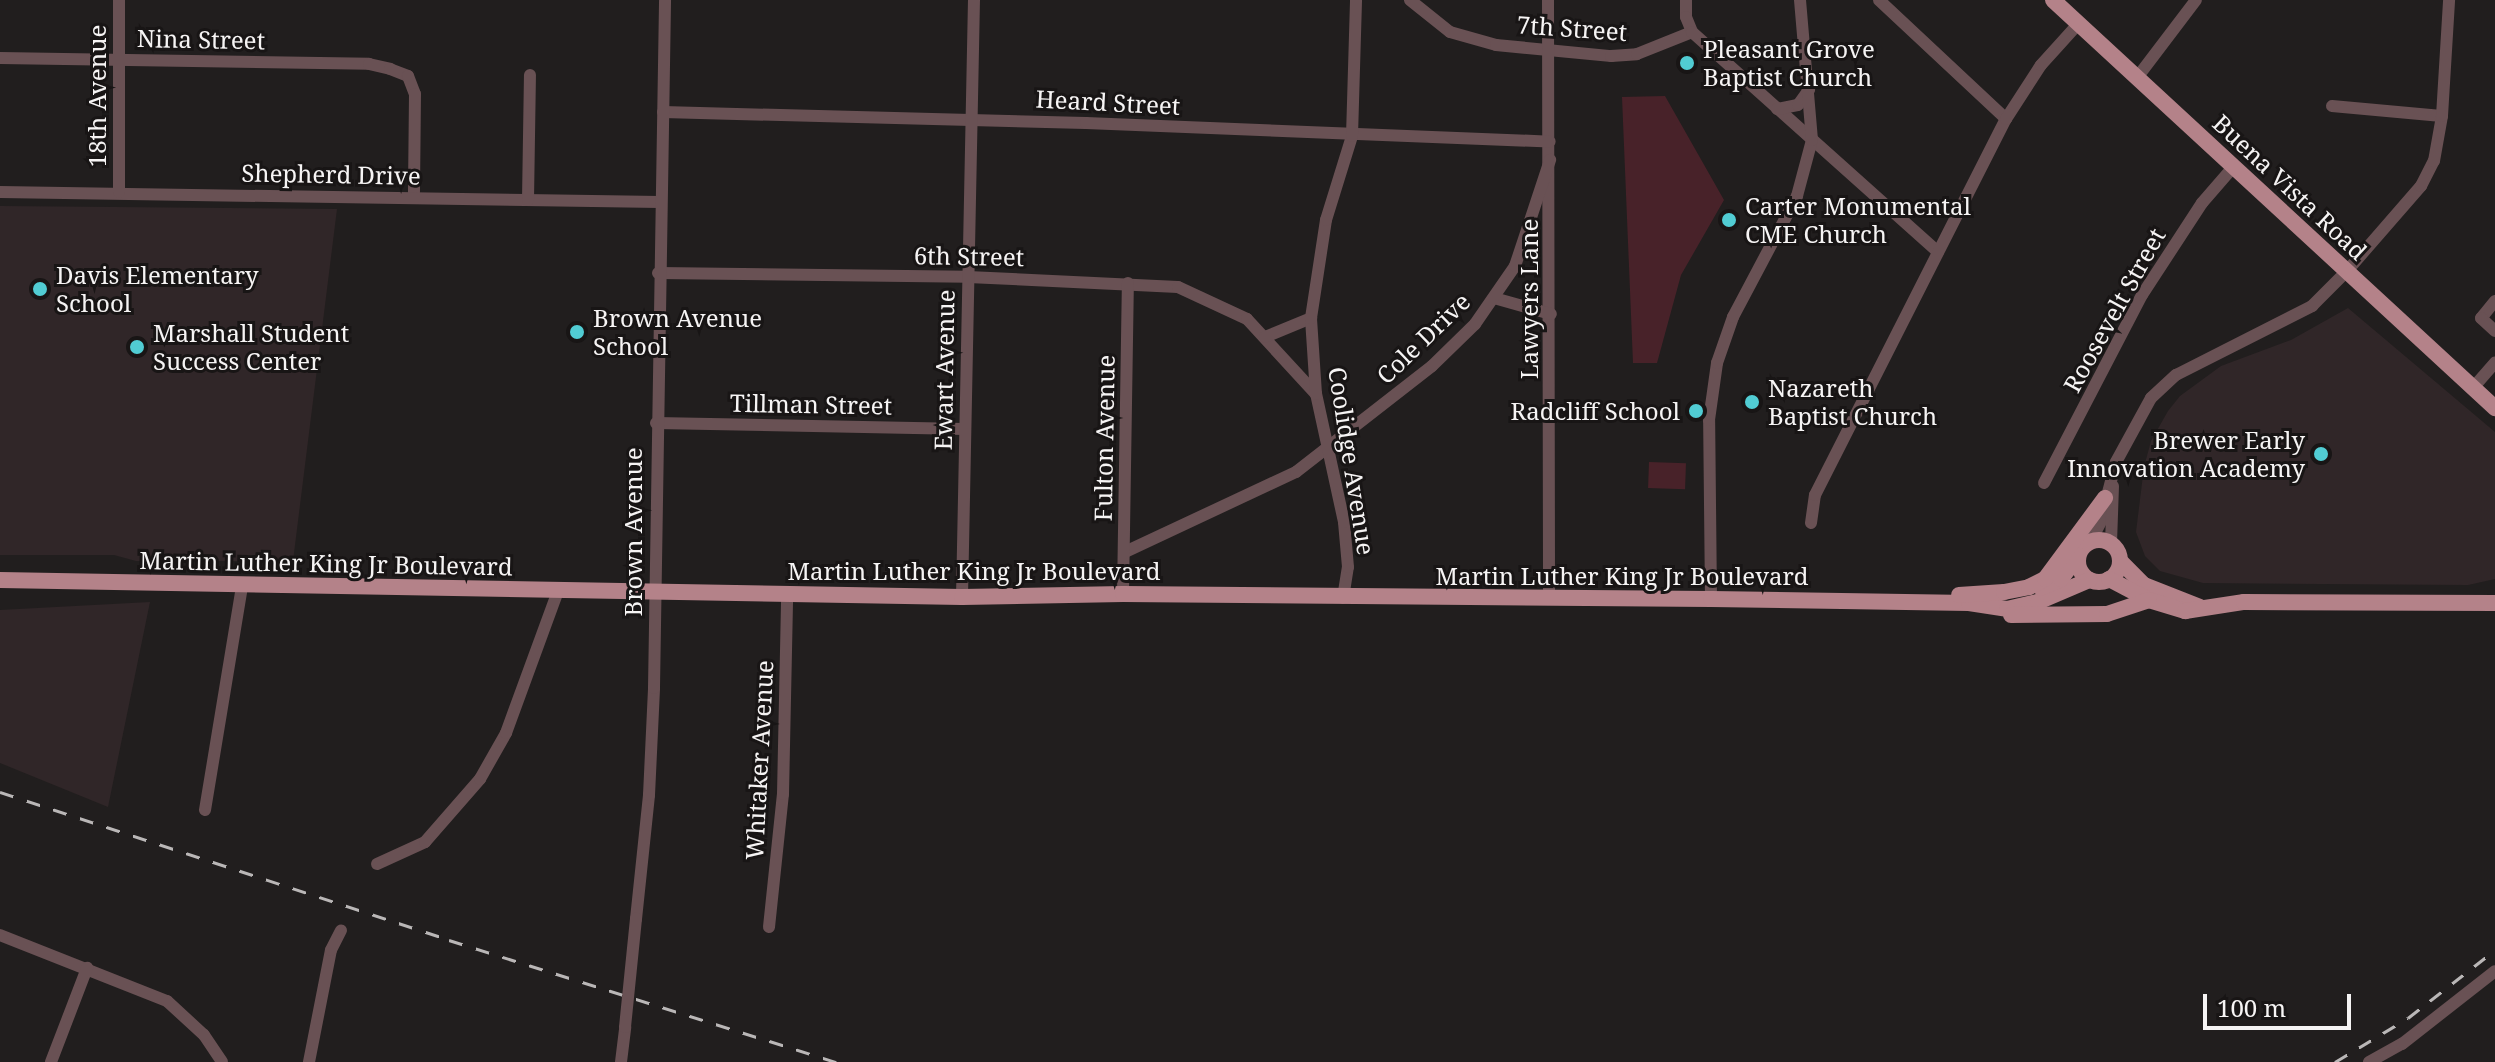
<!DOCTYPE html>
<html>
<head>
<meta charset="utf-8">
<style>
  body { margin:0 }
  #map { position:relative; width:2495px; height:1062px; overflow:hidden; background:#211e1e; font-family:"Noto Serif",serif }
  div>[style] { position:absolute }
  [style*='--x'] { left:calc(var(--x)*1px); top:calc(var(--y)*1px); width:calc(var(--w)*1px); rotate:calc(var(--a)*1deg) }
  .built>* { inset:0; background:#302628 }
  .green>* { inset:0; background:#482229; transform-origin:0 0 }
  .minor>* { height:12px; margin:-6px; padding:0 6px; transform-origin:6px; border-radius:6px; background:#695154 }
  .major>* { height:16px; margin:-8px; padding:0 8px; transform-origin:8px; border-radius:8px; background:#b48289 }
  .major>.ring { margin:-8px; padding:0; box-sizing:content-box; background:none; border:16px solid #b48289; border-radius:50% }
  .rail>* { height:3px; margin-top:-1.5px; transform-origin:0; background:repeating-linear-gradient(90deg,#bab7b7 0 14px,transparent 0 28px) }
  .minor-bridge>* { height:12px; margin:-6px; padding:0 6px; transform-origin:6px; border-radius:6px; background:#695154 }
  .dots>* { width:22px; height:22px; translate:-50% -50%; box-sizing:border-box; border:4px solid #181515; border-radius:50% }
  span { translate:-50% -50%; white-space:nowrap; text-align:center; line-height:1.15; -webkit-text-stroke:6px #181515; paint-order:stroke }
  .street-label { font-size:24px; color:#f6f4f4 }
  .poi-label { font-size:24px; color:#f6f4f4 }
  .left { translate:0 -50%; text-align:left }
  .right { translate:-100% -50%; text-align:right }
  .scale { position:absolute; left:2203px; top:994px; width:148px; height:36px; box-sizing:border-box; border:4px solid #f6f4f4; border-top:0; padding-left:10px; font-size:24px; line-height:28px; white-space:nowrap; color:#f6f4f4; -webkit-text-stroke:6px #181515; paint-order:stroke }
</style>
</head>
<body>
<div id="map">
  <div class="built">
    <div style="clip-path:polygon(0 206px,337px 209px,293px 561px,136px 561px,114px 555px,0 555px)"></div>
    <div style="clip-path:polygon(2348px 308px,2495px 432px,2495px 579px,2468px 585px,2203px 583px,2160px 571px,2145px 556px,2136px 532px,2144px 467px,2151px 441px,2168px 411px,2180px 396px,2221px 366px,2291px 340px)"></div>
    <div style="clip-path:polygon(150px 602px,108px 807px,0 763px,0 610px)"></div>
  </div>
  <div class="green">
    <div style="clip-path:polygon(1665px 96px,1724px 200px,1681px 275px,1657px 363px,1633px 363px,1622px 97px)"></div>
    <div style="left:1649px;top:462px;width:37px;height:26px;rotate:2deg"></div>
  </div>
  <div class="minor">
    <div style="--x:1410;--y:0;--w:51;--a:38.7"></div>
    <div style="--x:1450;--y:32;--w:48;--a:15.8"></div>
    <div style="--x:1496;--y:45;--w:116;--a:5.5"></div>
    <div style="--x:1611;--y:56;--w:26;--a:-4"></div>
    <div style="--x:1637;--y:54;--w:59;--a:-21.8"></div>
    <div style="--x:1548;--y:0;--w:598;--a:89.9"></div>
    <div style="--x:1686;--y:0;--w:17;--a:90"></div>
    <div style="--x:1686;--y:17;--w:16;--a:68"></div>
    <div style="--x:1692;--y:32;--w:330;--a:41.8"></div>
    <div style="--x:1879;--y:0;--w:174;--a:43.1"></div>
    <div style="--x:0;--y:58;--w:369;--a:0.9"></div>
    <div style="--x:369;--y:64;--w:22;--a:13"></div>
    <div style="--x:390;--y:69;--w:19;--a:21"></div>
    <div style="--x:408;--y:76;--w:19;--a:69"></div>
    <div style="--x:415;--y:94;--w:104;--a:90.6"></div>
    <div style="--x:2136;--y:79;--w:99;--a:-52.8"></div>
    <div style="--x:2332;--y:106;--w:110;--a:5.2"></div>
    <div style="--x:1777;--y:109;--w:21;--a:-11"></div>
    <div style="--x:1798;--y:105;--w:19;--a:-54"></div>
    <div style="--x:663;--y:112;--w:423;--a:1.5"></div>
    <div style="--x:1086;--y:123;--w:464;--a:2.3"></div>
    <div style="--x:0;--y:192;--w:660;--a:0.87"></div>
    <div style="--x:119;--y:192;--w:192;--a:-90"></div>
    <div style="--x:528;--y:200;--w:125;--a:-89.1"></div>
    <div style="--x:658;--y:273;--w:310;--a:0.7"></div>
    <div style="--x:968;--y:277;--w:210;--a:2.7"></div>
    <div style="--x:1178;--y:287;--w:76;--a:24.9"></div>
    <div style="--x:1247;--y:319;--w:102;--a:47.4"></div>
    <div style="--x:1494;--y:298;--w:59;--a:15.7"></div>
    <div style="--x:2495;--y:301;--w:22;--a:129"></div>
    <div style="--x:2481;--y:318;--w:19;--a:43"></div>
    <div style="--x:1265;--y:337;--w:50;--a:-22.4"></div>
    <div style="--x:2472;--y:389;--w:35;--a:-49"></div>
    <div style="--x:656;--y:423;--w:309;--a:1.1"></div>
    <div style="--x:2044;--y:483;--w:212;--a:-62.5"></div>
    <div style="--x:2142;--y:295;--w:110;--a:-56.9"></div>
    <div style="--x:2202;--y:203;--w:49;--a:-49.1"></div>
    <div style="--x:1811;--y:523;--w:28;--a:-82"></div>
    <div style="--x:1815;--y:495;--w:422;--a:-63.1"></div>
    <div style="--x:2006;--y:119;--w:64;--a:-57.1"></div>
    <div style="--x:2041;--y:65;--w:57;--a:-47.9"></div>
    <div style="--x:2091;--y:541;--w:20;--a:-63"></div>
    <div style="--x:2100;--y:523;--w:63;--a:-75.3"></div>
    <div style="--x:2116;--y:462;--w:73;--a:-61.3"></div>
    <div style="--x:2151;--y:398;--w:34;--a:-43"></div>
    <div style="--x:2176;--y:375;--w:153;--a:-26.9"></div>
    <div style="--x:2312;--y:306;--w:49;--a:-45"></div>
    <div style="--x:2347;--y:271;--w:113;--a:-49"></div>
    <div style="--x:2421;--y:186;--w:28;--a:-63"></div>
    <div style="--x:2434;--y:161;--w:46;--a:-79.9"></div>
    <div style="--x:2442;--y:116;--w:116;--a:-86.5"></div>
    <div style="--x:2111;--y:543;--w:57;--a:-88"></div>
    <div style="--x:1125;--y:552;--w:189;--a:-25.1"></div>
    <div style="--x:1296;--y:472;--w:172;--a:-37.9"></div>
    <div style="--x:1432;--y:366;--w:60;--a:-44.3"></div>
    <div style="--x:1475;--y:324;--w:70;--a:-55.4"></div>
    <div style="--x:1515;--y:266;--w:112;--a:-71.7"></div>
    <div style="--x:1123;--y:594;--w:311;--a:-89.1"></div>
    <div style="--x:962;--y:597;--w:597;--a:-88.85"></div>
    <div style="--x:1343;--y:598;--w:31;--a:-81"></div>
    <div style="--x:1348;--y:567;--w:45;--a:-95.1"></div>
    <div style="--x:1344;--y:522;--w:131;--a:-102.3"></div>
    <div style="--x:1316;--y:394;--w:76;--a:-93.8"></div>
    <div style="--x:1311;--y:318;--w:99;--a:-81.3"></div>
    <div style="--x:1326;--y:220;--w:88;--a:-72.8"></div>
    <div style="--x:1352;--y:136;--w:136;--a:-88.3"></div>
    <div style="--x:1711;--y:599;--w:179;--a:-90.6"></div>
    <div style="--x:1709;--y:420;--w:58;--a:-82"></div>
    <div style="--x:1717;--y:363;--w:49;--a:-70.8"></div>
    <div style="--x:1733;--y:317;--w:137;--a:-62.1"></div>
    <div style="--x:1797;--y:196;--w:58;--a:-75"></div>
    <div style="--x:1812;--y:140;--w:141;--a:-94.9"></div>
    <div style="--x:205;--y:810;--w:227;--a:-80.6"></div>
    <div style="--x:377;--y:864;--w:53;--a:-24.6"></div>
    <div style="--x:425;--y:842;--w:84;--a:-48.9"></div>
    <div style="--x:480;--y:779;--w:53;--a:-60.5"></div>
    <div style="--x:506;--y:733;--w:151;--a:-69.9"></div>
    <div style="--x:636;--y:919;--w:125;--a:-84"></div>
    <div style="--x:649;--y:795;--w:107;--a:-87.3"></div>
    <div style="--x:654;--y:688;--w:688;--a:-89.08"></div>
    <div style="--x:769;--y:927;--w:134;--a:-84"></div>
    <div style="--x:783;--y:794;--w:199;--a:-88.8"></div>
    <div style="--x:0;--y:935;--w:180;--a:21.6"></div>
    <div style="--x:167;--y:1001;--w:50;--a:42.6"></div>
    <div style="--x:204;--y:1035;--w:32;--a:56"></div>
    <div style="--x:51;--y:1062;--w:101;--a:-69"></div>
    <div style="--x:309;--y:1062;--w:114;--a:-78.9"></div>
    <div style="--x:331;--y:950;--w:22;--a:-63"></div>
    <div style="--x:621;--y:1062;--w:35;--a:-83"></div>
    <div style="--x:2369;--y:1062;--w:38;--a:-29"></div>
    <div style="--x:2402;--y:1044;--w:118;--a:-38.1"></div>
  </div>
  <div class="major">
    <div style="--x:2053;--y:0;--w:602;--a:42.71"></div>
    <div class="ring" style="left:2078px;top:540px;width:26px;height:26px"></div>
    <div style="--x:2120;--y:561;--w:34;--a:45"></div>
    <div style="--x:2144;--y:585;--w:60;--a:21.4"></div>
    <div style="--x:2109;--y:579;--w:45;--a:27.7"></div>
    <div style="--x:2149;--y:600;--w:38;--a:17"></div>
    <div style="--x:2185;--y:611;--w:60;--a:-8.7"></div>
    <div style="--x:2244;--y:602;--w:251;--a:0.2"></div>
    <div style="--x:0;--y:580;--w:962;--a:1.01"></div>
    <div style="--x:962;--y:597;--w:161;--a:-1.1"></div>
    <div style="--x:1123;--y:594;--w:588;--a:0.49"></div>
    <div style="--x:1711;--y:599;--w:258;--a:0.9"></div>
    <div style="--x:1969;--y:603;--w:38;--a:9"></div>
    <div style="--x:2007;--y:609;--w:32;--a:-13"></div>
    <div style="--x:2038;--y:602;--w:56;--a:-23.3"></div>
    <div style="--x:2041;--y:588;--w:22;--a:-24"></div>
    <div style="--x:2061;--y:579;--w:29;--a:-54"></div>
    <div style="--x:1959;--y:595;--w:45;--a:-3.8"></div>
    <div style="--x:2004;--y:592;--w:25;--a:-11"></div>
    <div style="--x:2029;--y:587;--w:18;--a:-27"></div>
    <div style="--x:2045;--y:579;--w:101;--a:-53.5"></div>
    <div style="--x:2011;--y:615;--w:96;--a:-0.6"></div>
    <div style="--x:2107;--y:614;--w:44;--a:-18.4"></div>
  </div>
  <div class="rail">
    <div style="--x:0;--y:792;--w:473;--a:18.2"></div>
    <div style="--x:449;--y:940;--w:406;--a:17.5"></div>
    <div style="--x:2335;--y:1062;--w:85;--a:-31.1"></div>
    <div style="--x:2408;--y:1018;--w:110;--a:-38"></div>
  </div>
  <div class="minor-bridge">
    <div style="--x:625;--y:1027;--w:109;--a:-84.2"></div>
  </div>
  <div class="dots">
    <div style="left:1687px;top:63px;background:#51ccd3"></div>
    <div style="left:1729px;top:220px;background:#51ccd3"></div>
    <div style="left:40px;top:289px;background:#51ccd3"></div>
    <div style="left:577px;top:332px;background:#51ccd3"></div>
    <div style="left:137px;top:347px;background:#51ccd3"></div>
    <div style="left:1752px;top:402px;background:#51ccd3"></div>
    <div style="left:1696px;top:411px;background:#51ccd3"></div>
    <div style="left:2321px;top:454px;background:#51ccd3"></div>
  </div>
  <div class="street-label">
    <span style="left:1572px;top:28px;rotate:4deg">7th Street</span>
    <span style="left:201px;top:39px;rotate:1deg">Nina Street</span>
    <span style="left:97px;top:96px;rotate:-90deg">18th Avenue</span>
    <span style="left:1108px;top:102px;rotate:3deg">Heard Street</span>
    <span style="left:331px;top:174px;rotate:1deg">Shepherd Drive</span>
    <span style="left:2290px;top:187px;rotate:43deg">Buena Vista Road</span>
    <span style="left:969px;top:256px;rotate:1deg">6th Street</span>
    <span style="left:1529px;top:299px;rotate:-90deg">Lawyers Lane</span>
    <span style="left:2114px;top:310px;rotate:-61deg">Roosevelt Street</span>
    <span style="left:1423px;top:338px;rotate:-44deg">Cole Drive</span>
    <span style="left:944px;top:370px;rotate:-89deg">Ewart Avenue</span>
    <span style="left:811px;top:404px;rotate:1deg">Tillman Street</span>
    <span style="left:1104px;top:438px;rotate:-89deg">Fulton Avenue</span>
    <span style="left:1352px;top:461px;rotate:81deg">Coolidge Avenue</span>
    <span style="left:633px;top:532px;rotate:-90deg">Brown Avenue</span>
    <span style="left:326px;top:563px;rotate:1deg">Martin Luther King Jr Boulevard</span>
    <span style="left:974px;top:571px">Martin Luther King Jr Boulevard</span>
    <span style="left:1622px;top:576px">Martin Luther King Jr Boulevard</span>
    <span style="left:759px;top:760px;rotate:-87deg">Whitaker Avenue</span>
  </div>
  <div class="poi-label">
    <span class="left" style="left:1703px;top:63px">Pleasant Grove<br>Baptist Church</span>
    <span class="left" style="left:1745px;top:220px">Carter Monumental<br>CME Church</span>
    <span class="left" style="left:56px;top:289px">Davis Elementary<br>School</span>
    <span class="left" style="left:593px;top:332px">Brown Avenue<br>School</span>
    <span class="left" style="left:153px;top:347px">Marshall Student<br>Success Center</span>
    <span class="left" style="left:1768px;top:402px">Nazareth<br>Baptist Church</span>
    <span class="right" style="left:1680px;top:411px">Radcliff School</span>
    <span class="right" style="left:2305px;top:454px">Brewer Early<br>Innovation Academy</span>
  </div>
  <div class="scale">100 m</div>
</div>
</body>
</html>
